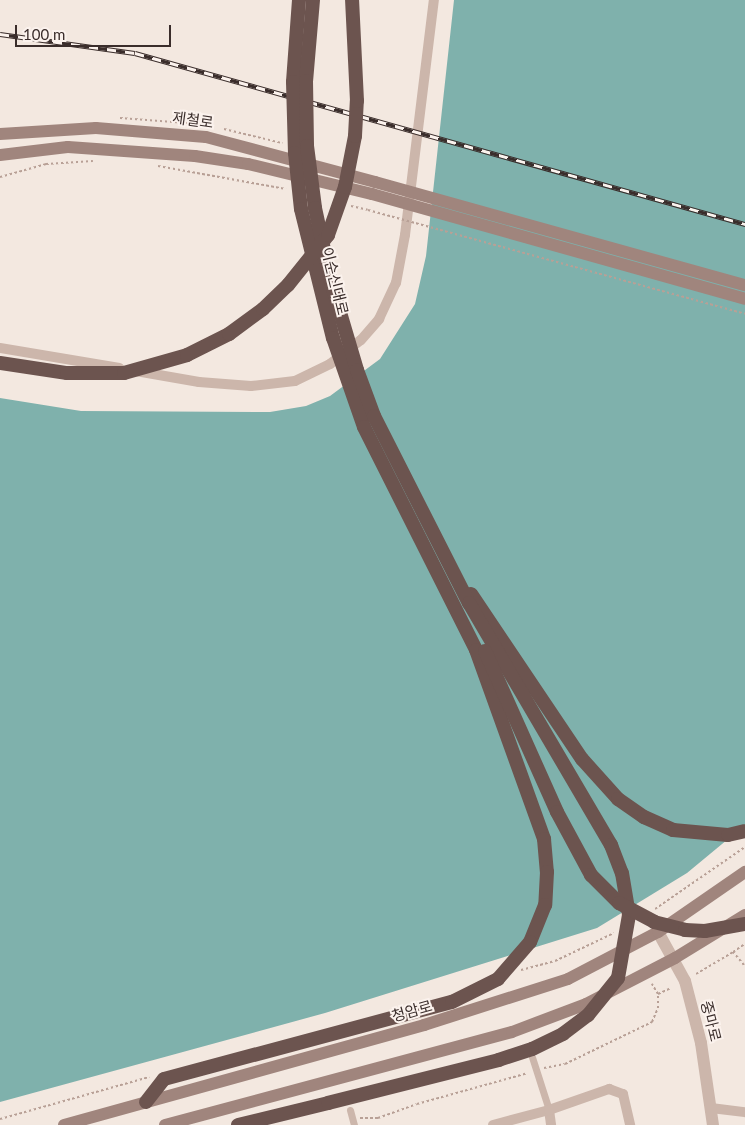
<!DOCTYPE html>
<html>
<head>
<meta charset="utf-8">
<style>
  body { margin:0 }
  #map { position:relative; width:745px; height:1125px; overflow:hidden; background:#f3e8e0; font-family:Lato,"Noto Sans KR",sans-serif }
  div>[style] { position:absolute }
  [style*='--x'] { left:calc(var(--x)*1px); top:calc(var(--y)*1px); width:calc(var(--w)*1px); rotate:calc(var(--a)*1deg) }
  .water>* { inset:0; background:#7fb1ac }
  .path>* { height:2px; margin-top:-1px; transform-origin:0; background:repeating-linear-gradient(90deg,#b8a096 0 2.5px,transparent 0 5px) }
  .pedestrian>* { height:7px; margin:-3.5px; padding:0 3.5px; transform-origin:3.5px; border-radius:3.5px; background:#ccb6ab }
  .minor>* { height:10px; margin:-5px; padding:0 5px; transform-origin:5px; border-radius:5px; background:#ccb6ab }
  .tertiary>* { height:12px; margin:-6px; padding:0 6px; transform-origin:6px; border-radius:6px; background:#ccb6ab }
  .secondary>* { height:12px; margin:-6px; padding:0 6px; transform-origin:6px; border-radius:6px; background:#a0857d }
  .trunk>* { height:14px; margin:-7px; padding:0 7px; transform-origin:7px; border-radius:7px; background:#6c544f }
  .rail>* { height:5px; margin-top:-2.5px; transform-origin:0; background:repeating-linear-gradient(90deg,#fbf2ed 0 9px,#3a2d2b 0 18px); box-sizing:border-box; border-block:1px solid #3a2d2b }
  .path-bridge>* { height:2px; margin-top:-1px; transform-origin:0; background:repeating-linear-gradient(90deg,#b8a096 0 2.5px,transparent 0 5px) }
  .secondary-bridge>* { height:12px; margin:-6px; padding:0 6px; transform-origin:6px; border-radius:6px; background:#a0857d }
  .trunk-bridge>* { height:14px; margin:-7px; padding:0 7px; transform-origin:7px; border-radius:7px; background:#6c544f }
  span { translate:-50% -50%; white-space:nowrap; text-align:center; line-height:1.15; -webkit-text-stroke:4px #fbf2ed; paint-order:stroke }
  .street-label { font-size:15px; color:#3a2d2b }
  .scale { position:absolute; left:15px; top:25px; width:156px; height:22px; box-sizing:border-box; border:2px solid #3a2d2b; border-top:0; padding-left:6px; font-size:15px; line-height:18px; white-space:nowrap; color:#3a2d2b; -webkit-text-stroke:4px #fbf2ed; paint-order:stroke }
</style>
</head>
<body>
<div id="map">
  <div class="water">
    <div style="clip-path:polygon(454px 0,745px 0,745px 825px,687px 873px,597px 928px,325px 1013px,0 1102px,0 398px,81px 411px,270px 412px,306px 406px,330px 396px,380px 359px,415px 304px,426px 256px)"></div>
  </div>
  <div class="path">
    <div style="--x:120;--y:118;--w:67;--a:4.3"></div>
    <div style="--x:224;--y:129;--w:60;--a:13.6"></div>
    <div style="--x:158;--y:166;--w:130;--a:10.2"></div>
    <div style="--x:0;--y:177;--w:48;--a:-15.8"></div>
    <div style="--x:46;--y:164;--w:47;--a:-3.7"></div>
    <div style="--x:351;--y:206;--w:17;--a:13"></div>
    <div style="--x:655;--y:909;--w:109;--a:-34.6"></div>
    <div style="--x:744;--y:965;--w:17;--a:-130"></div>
    <div style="--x:733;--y:952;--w:14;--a:-34"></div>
    <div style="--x:521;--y:970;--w:35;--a:-15"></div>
    <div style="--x:555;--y:961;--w:65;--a:-25.4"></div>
    <div style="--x:696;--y:974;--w:43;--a:-30.7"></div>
    <div style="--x:658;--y:994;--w:14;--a:-25"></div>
    <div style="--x:544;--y:1068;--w:21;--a:-11"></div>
    <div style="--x:565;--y:1064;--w:97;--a:-25.8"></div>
    <div style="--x:652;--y:1022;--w:15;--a:-67"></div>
    <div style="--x:658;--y:1008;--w:14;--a:-90"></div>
    <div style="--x:658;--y:994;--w:12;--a:-121"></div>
    <div style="--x:360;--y:1118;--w:18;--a:0"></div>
    <div style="--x:378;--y:1118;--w:41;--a:-19.7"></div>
    <div style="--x:417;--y:1104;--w:115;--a:-15.6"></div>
    <div style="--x:0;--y:1119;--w:155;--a:-15.7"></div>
  </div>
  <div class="pedestrian">
    <div style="--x:532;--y:1057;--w:56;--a:72.2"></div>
    <div style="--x:350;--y:1110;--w:16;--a:75"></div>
  </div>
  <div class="minor">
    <div style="--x:0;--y:348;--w:121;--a:9.5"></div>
    <div style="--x:136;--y:371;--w:64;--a:9.9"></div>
    <div style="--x:199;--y:382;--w:52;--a:4.4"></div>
    <div style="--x:251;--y:386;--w:44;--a:-6.5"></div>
    <div style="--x:295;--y:381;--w:39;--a:-26"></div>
    <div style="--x:330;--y:364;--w:39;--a:-38"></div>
    <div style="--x:361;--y:340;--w:28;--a:-49"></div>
    <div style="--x:379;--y:319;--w:40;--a:-65"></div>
    <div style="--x:396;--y:283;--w:49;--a:-79.4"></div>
    <div style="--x:405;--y:235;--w:237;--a:-83"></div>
    <div style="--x:711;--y:1108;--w:34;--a:7"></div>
    <div style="--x:549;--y:1110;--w:15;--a:82"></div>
    <div style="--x:493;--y:1125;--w:58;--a:-15"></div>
    <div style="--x:549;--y:1110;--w:64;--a:-19.3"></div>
    <div style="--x:609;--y:1089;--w:15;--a:20"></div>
    <div style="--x:623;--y:1094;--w:32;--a:77"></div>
  </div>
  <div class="tertiary">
    <div style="--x:658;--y:932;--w:56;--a:61.1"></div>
    <div style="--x:685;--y:981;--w:64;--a:75.5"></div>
    <div style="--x:701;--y:1043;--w:83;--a:81.7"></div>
  </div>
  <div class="secondary">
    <div style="--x:0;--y:134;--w:96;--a:-3.6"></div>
    <div style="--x:96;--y:128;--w:110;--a:4.7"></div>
    <div style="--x:206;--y:137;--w:175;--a:14.9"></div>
    <div style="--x:0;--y:155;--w:68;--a:-6.7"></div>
    <div style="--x:68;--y:147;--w:127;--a:4.1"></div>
    <div style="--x:195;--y:156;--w:54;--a:8.6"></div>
    <div style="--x:248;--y:164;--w:128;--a:13.6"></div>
    <div style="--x:64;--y:1125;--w:374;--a:-15.5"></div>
    <div style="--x:424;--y:1025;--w:151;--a:-17.7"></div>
    <div style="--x:568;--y:979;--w:102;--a:-27.6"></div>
    <div style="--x:658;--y:932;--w:106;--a:-34.6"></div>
    <div style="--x:165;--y:1125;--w:359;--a:-15"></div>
    <div style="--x:512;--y:1032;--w:79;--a:-20.7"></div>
    <div style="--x:586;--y:1004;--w:100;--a:-27.3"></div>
    <div style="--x:675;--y:958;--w:82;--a:-31.6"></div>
  </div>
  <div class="trunk">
    <div style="--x:471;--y:594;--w:199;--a:56.1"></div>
    <div style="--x:582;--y:759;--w:54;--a:48"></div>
    <div style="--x:618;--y:799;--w:32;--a:35"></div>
    <div style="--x:644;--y:817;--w:32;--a:24"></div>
    <div style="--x:673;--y:830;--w:55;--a:5.2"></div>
    <div style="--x:728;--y:835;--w:17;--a:-13"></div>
    <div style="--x:146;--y:1102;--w:29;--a:-52"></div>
    <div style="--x:164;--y:1079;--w:298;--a:-15"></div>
    <div style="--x:238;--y:1125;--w:93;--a:-13.7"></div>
  </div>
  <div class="rail">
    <div style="--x:0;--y:34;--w:136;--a:8"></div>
    <div style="--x:135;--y:53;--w:634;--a:15.66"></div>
  </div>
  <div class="path-bridge">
    <div style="--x:368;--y:210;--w:391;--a:15.4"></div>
  </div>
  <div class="secondary-bridge">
    <div style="--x:375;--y:182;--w:384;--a:15.6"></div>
    <div style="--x:372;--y:194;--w:387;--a:15.7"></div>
  </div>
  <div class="trunk-bridge">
    <div style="--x:299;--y:0;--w:82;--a:94.2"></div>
    <div style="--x:293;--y:82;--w:71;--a:88.4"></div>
    <div style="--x:295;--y:153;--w:56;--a:83.9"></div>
    <div style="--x:301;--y:209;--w:133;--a:76.1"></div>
    <div style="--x:333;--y:338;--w:94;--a:70.8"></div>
    <div style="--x:364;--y:427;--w:250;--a:63.3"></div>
    <div style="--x:476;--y:650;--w:201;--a:70.2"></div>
    <div style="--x:544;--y:839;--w:33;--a:85"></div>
    <div style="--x:547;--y:872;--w:33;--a:93"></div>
    <div style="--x:545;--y:905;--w:40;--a:112"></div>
    <div style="--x:530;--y:942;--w:49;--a:130.9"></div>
    <div style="--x:498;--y:979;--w:51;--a:153.4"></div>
    <div style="--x:313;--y:0;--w:81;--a:94.9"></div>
    <div style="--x:306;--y:81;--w:65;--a:89.1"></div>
    <div style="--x:307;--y:146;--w:63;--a:82.6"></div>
    <div style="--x:315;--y:208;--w:76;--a:77.8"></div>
    <div style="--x:331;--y:282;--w:92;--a:73.5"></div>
    <div style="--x:357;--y:370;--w:49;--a:69.7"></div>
    <div style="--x:374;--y:416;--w:210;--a:63.1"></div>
    <div style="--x:469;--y:603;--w:281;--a:59.6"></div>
    <div style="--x:611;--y:845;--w:30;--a:69"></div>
    <div style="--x:622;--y:873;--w:43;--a:80.5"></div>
    <div style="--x:629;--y:915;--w:64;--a:99.9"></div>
    <div style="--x:618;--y:978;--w:48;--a:129"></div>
    <div style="--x:588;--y:1015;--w:31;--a:143"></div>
    <div style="--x:563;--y:1034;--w:34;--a:154"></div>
    <div style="--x:532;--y:1049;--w:35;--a:162"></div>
    <div style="--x:499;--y:1060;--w:176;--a:165.9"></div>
    <div style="--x:0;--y:363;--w:68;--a:8.5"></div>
    <div style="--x:67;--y:373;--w:57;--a:0"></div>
    <div style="--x:124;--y:373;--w:66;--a:-15.9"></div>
    <div style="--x:187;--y:355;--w:47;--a:-26.6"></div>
    <div style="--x:229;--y:334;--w:42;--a:-36.3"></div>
    <div style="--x:263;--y:309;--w:35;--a:-44"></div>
    <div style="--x:288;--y:285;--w:64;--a:-51.3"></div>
    <div style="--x:328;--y:235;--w:51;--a:-70.5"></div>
    <div style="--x:345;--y:187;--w:52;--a:-78.9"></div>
    <div style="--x:355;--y:136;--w:35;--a:-87"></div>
    <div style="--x:357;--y:101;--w:101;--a:-92.8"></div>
    <div style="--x:485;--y:651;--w:176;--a:65.9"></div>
    <div style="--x:557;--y:812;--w:72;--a:61.6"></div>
    <div style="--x:591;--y:875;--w:40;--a:45"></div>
    <div style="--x:619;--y:903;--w:40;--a:28"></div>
    <div style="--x:654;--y:922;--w:32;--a:14"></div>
    <div style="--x:685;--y:930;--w:20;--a:3"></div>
    <div style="--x:705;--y:931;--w:41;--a:-9.9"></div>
  </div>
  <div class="street-label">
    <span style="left:193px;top:120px;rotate:8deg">제철로</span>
    <span style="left:335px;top:281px;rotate:76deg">이순신대로</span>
    <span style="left:412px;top:1011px;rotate:-16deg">청암로</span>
    <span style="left:711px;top:1021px;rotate:76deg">중마로</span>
  </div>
  <div class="scale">100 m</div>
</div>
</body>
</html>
